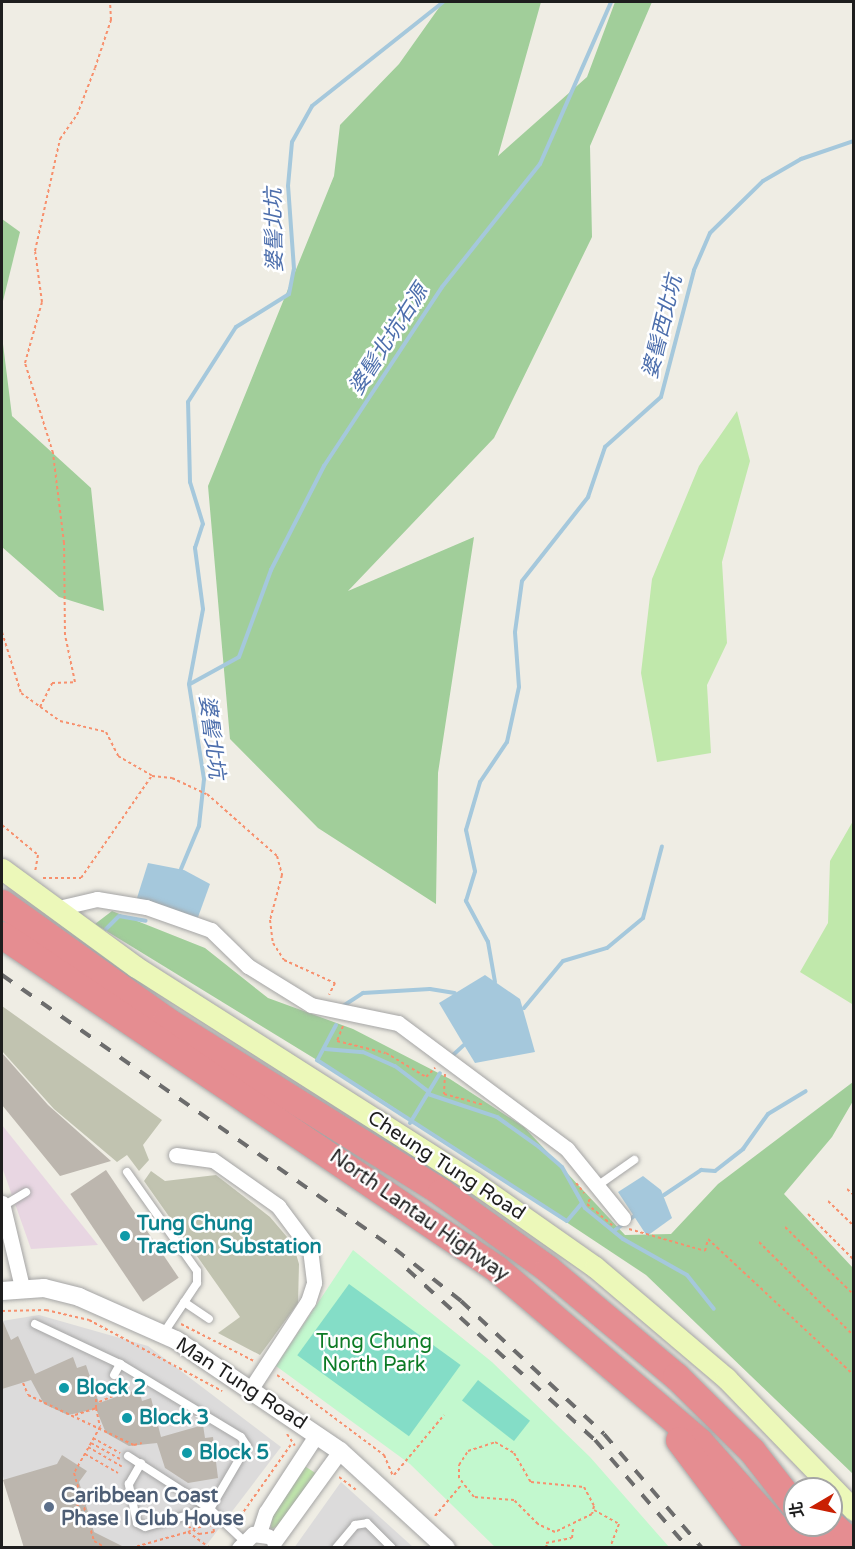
<!DOCTYPE html>
<html>
<head>
<meta charset="utf-8">
<style>
  body { margin:0 }
  #map { position:relative; width:855px; height:1549px; overflow:hidden; background:#efede4; font-family:"Varela Round","Noto Sans TC",sans-serif }
  div>[style] { position:absolute }
  [style*='--x'] { left:calc(var(--x)*1px); top:calc(var(--y)*1px); width:calc(var(--w)*1px); rotate:calc(var(--a)*1deg) }
  .residential>* { inset:0; background:#dcdbdb }
  .industrial>* { inset:0; background:#e8d6e2 }
  .construction>* { inset:0; background:#c1c3b0 }
  .grass>* { inset:0; background:#c0e8ab }
  .forest>* { inset:0; background:#a1ce9a }
  .park>* { inset:0; background:#c2f8ce }
  .pitch>* { inset:0; background:#84ddc7; transform-origin:0 0 }
  .water>* { inset:0; background:#a5c8dc }
  .stream>* { height:4px; margin:-2px; padding:0 2px; transform-origin:2px; border-radius:2px; background:#a5c8dc }
  .building>* { inset:0; background:#bcb6ae; transform-origin:0 0 }
  .path>* { height:2px; margin-top:-1px; transform-origin:0; background:repeating-linear-gradient(90deg,#f7906d 0 3px,transparent 0 6px) }
  .roads { filter:drop-shadow(0 0 2px #a5a5a5) drop-shadow(0 0 2px #a5a5a5) }
  .service>* { height:8px; margin:-4px; padding:0 4px; transform-origin:4px; border-radius:4px; background:#fff }
  .minor>* { height:15px; margin:-7.5px; padding:0 7.5px; transform-origin:7.5px; border-radius:7.5px; background:#fff }
  .tertiary>* { height:18px; margin:-9px; padding:0 9px; transform-origin:9px; border-radius:9px; background:#fff }
  .secondary>* { height:21px; margin:-10.5px; padding:0 10.5px; transform-origin:10.5px; border-radius:10.5px; background:#ecf8b9 }
  .motorway>* { height:27px; margin:-13.5px; padding:0 13.5px; transform-origin:13.5px; border-radius:13.5px; background:#e58d91 }
  .rail>* { height:4px; margin-top:-2px; transform-origin:0; background:repeating-linear-gradient(90deg,#6c6c6c 0 12px,transparent 0 24px) }
  .path-bridge>* { height:2px; margin-top:-1px; transform-origin:0; background:repeating-linear-gradient(90deg,#f7906d 0 3px,transparent 0 6px) }
  .dots>* { width:16px; height:16px; translate:-50% -50%; box-sizing:border-box; border:3px solid #fff; border-radius:50% }
  span { translate:-50% -50%; white-space:nowrap; text-align:center; line-height:1.15; -webkit-text-stroke:5px #fff; paint-order:stroke }
  .street-label { font-size:20px; color:#1e1e1e }
  .culture-label { font-size:20px; color:#0d838f; font-weight:700 }
  .left { translate:0 -50%; text-align:left }
  .park-label { font-size:20px; color:#0d7b26 }
  .service-label { font-size:20px; color:#4e5e75; font-weight:700 }
  .water-label { font-size:21px; color:#4c6eac; font-style:italic }
  .frame { position:absolute; inset:0; border:3px solid #1e1e1e; pointer-events:none }
  .north { position:absolute; left:783px; top:1477px; width:60px; height:60px; box-sizing:border-box; background:#fff; border:2px solid #a5a5a5; border-radius:50%; rotate:261deg; font-size:16px; font-weight:700; line-height:24px; text-align:center; color:#1e1e1e }
  .north::after { content:''; display:block; margin:auto; width:21px; height:27px; background:#c92003; clip-path:polygon(50% 0,100% 100%,50% 72%,0 100%) }
</style>
</head>
<body>
<div id="map">
  <div class="residential">
    <div style="clip-path:polygon(39px 1315px,148px 1346px,281px 1447px,205px 1547px,24px 1547px,2px 1473px,2px 1321px)"></div>
    <div style="clip-path:polygon(341px 1482px,413px 1547px,294px 1548px)"></div>
  </div>
  <div class="industrial">
    <div style="clip-path:polygon(2px 1125px,98px 1245px,31px 1249px,2px 1167px)"></div>
  </div>
  <div class="construction">
    <div style="clip-path:polygon(2px 1006px,162px 1120px,143px 1145px,149px 1160px,139px 1171px,127px 1155px,117px 1162px,54px 1109px,2px 1051px)"></div>
    <div style="clip-path:polygon(151px 1171px,165px 1181px,216px 1175px,270px 1217px,293px 1244px,299px 1264px,298px 1303px,260px 1355px,218px 1333px,240px 1317px,144px 1181px)"></div>
  </div>
  <div class="grass">
    <div style="clip-path:polygon(737px 411px,750px 461px,722px 562px,727px 643px,707px 685px,711px 753px,657px 762px,641px 673px,652px 579px,699px 466px)"></div>
    <div style="clip-path:polygon(853px 821px,854px 1002px,852px 1004px,800px 972px,828px 923px,830px 861px)"></div>
    <div style="clip-path:polygon(303px 1465px,317px 1474px,284px 1523px,271px 1529px,272px 1514px)"></div>
  </div>
  <div class="forest">
    <div style="clip-path:polygon(443px 2px,541px 2px,498px 156px,587px 77px,615px 2px,652px 2px,590px 146px,592px 237px,494px 438px,348px 591px,474px 537px,438px 773px,436px 904px,318px 828px,230px 739px,208px 486px,334px 176px,340px 125px,399px 64px)"></div>
    <div style="clip-path:polygon(2px 219px,20px 232px,2px 305px)"></div>
    <div style="clip-path:polygon(2px 336px,12px 416px,91px 488px,104px 611px,59px 597px,2px 547px)"></div>
    <div style="clip-path:polygon(112px 911px,205px 948px,268px 998px,353px 1029px,450px 1079px,524px 1127px,625px 1235px,671px 1234px,718px 1184px,853px 1082px,853px 1101px,832px 1137px,784px 1194px,853px 1268px,853px 1474px,646px 1275px,379px 1098px,95px 924px)"></div>
  </div>
  <div class="park">
    <div style="clip-path:polygon(353px 1250px,492px 1362px,590px 1457px,669px 1547px,495px 1547px,410px 1464px,276px 1366px)"></div>
  </div>
  <div class="pitch">
    <div style="left:349px;top:1284px;width:138px;height:88px;rotate:36deg"></div>
    <div style="left:478px;top:1380px;width:66px;height:26px;rotate:38deg"></div>
  </div>
  <div class="water">
    <div style="clip-path:polygon(148px 863px,184px 870px,210px 884px,197px 920px,137px 898px)"></div>
    <div style="clip-path:polygon(485px 975px,520px 999px,535px 1052px,475px 1063px,464px 1045px,439px 1003px)"></div>
    <div style="clip-path:polygon(643px 1176px,661px 1190px,672px 1218px,647px 1236px,618px 1192px)"></div>
  </div>
  <div class="stream">
    <div style="--x:190;--y:684;--w:56;--a:-28.9"></div>
    <div style="--x:239;--y:657;--w:93;--a:-69.8"></div>
    <div style="--x:271;--y:570;--w:117;--a:-63"></div>
    <div style="--x:324;--y:466;--w:214;--a:-56.6"></div>
    <div style="--x:442;--y:287;--w:157;--a:-51.5"></div>
    <div style="--x:540;--y:164;--w:177;--a:-66.3"></div>
    <div style="--x:181;--y:869;--w:47;--a:-67.3"></div>
    <div style="--x:199;--y:826;--w:47;--a:-83.9"></div>
    <div style="--x:204;--y:779;--w:96;--a:-99"></div>
    <div style="--x:189;--y:684;--w:76;--a:-79.4"></div>
    <div style="--x:203;--y:609;--w:62;--a:-97.5"></div>
    <div style="--x:195;--y:548;--w:25;--a:-72"></div>
    <div style="--x:203;--y:524;--w:44;--a:-107.2"></div>
    <div style="--x:190;--y:482;--w:80;--a:-91.4"></div>
    <div style="--x:188;--y:402;--w:89;--a:-57.4"></div>
    <div style="--x:236;--y:327;--w:62;--a:-31.9"></div>
    <div style="--x:289;--y:294;--w:25;--a:-79"></div>
    <div style="--x:294;--y:269;--w:83;--a:-94.1"></div>
    <div style="--x:288;--y:186;--w:44;--a:-84.8"></div>
    <div style="--x:292;--y:142;--w:41;--a:-60.9"></div>
    <div style="--x:312;--y:106;--w:167;--a:-38.4"></div>
    <div style="--x:106;--y:929;--w:18;--a:-45"></div>
    <div style="--x:119;--y:916;--w:27;--a:10"></div>
    <div style="--x:495;--y:982;--w:41;--a:-99.9"></div>
    <div style="--x:488;--y:942;--w:47;--a:-118.2"></div>
    <div style="--x:466;--y:901;--w:31;--a:-73"></div>
    <div style="--x:475;--y:871;--w:42;--a:-102.4"></div>
    <div style="--x:466;--y:830;--w:50;--a:-73.7"></div>
    <div style="--x:480;--y:782;--w:48;--a:-56"></div>
    <div style="--x:507;--y:742;--w:56;--a:-77.7"></div>
    <div style="--x:519;--y:687;--w:55;--a:-94.2"></div>
    <div style="--x:515;--y:632;--w:51;--a:-82.2"></div>
    <div style="--x:522;--y:581;--w:107;--a:-51.8"></div>
    <div style="--x:588;--y:497;--w:53;--a:-71.2"></div>
    <div style="--x:605;--y:447;--w:75;--a:-41.8"></div>
    <div style="--x:661;--y:397;--w:131;--a:-75.4"></div>
    <div style="--x:694;--y:270;--w:40;--a:-66.6"></div>
    <div style="--x:710;--y:233;--w:74;--a:-44.5"></div>
    <div style="--x:763;--y:181;--w:44;--a:-30.1"></div>
    <div style="--x:801;--y:159;--w:56;--a:-18.8"></div>
    <div style="--x:343;--y:1006;--w:24;--a:-33"></div>
    <div style="--x:363;--y:993;--w:67;--a:-3.4"></div>
    <div style="--x:430;--y:989;--w:25;--a:9"></div>
    <div style="--x:524;--y:1008;--w:61;--a:-50.3"></div>
    <div style="--x:563;--y:961;--w:46;--a:-16.5"></div>
    <div style="--x:607;--y:948;--w:47;--a:-39.8"></div>
    <div style="--x:643;--y:918;--w:74;--a:-75.2"></div>
    <div style="--x:336;--y:1025;--w:40;--a:118"></div>
    <div style="--x:317;--y:1060;--w:297;--a:32.8"></div>
    <div style="--x:567;--y:1221;--w:23;--a:-50"></div>
    <div style="--x:325;--y:1049;--w:38;--a:5"></div>
    <div style="--x:363;--y:1052;--w:35;--a:24"></div>
    <div style="--x:395;--y:1066;--w:43;--a:37.4"></div>
    <div style="--x:452;--y:1056;--w:16;--a:-43"></div>
    <div style="--x:428;--y:1094;--w:73;--a:18.4"></div>
    <div style="--x:497;--y:1117;--w:52;--a:35.5"></div>
    <div style="--x:539;--y:1147;--w:30;--a:41"></div>
    <div style="--x:562;--y:1167;--w:47;--a:60.7"></div>
    <div style="--x:585;--y:1208;--w:49;--a:39.2"></div>
    <div style="--x:623;--y:1239;--w:73;--a:29.4"></div>
    <div style="--x:687;--y:1275;--w:43;--a:51.5"></div>
    <div style="--x:410;--y:1123;--w:58;--a:-59"></div>
    <div style="--x:664;--y:1195;--w:45;--a:-34"></div>
    <div style="--x:701;--y:1170;--w:14;--a:4"></div>
    <div style="--x:715;--y:1171;--w:36;--a:-38"></div>
    <div style="--x:743;--y:1149;--w:43;--a:-54.5"></div>
    <div style="--x:768;--y:1114;--w:44;--a:-31.2"></div>
    <div style="--x:615;--y:1230;--w:24;--a:-36"></div>
  </div>
  <div class="building">
    <div style="clip-path:polygon(2px 1053px,48px 1105px,111px 1161px,60px 1176px,2px 1105px)"></div>
    <div style="left:106px;top:1170px;width:130px;height:43px;rotate:56deg"></div>
    <div style="clip-path:polygon(2px 1319px,11px 1340px,18px 1336px,35px 1374px,73px 1357px,77px 1368px,86px 1365px,99px 1403px,139px 1389px,142px 1401px,151px 1398px,161px 1437px,203px 1425px,205px 1438px,213px 1437px,218px 1478px,188px 1483px,165px 1468px,157px 1443px,129px 1446px,106px 1433px,96px 1409px,68px 1415px,44px 1404px,31px 1380px,2px 1389px)"></div>
    <div style="clip-path:polygon(62px 1455px,87px 1471px,79px 1482px,94px 1532px,126px 1548px,24px 1548px,3px 1480px,57px 1464px)"></div>
  </div>
  <div class="path">
    <div style="--x:2;--y:632;--w:64;--a:72.7"></div>
    <div style="--x:21;--y:693;--w:48;--a:35.7"></div>
    <div style="--x:60;--y:721;--w:47;--a:13.4"></div>
    <div style="--x:106;--y:732;--w:27;--a:63"></div>
    <div style="--x:118;--y:756;--w:39;--a:30"></div>
    <div style="--x:152;--y:776;--w:20;--a:6"></div>
    <div style="--x:172;--y:778;--w:38;--a:25"></div>
    <div style="--x:207;--y:794;--w:94;--a:41.5"></div>
    <div style="--x:277;--y:856;--w:20;--a:75"></div>
    <div style="--x:282;--y:875;--w:47;--a:104.9"></div>
    <div style="--x:270;--y:920;--w:23;--a:83"></div>
    <div style="--x:273;--y:943;--w:20;--a:57"></div>
    <div style="--x:284;--y:960;--w:56;--a:24.3"></div>
    <div style="--x:335;--y:983;--w:13;--a:117"></div>
    <div style="--x:40;--y:707;--w:27;--a:-63"></div>
    <div style="--x:52;--y:683;--w:23;--a:-2"></div>
    <div style="--x:75;--y:682;--w:48;--a:-102"></div>
    <div style="--x:65;--y:635;--w:92;--a:-90.6"></div>
    <div style="--x:64;--y:543;--w:91;--a:-97"></div>
    <div style="--x:53;--y:453;--w:94;--a:-107.3"></div>
    <div style="--x:25;--y:363;--w:63;--a:-74.4"></div>
    <div style="--x:42;--y:302;--w:51;--a:-97.8"></div>
    <div style="--x:35;--y:251;--w:115;--a:-77.4"></div>
    <div style="--x:60;--y:139;--w:29;--a:-55"></div>
    <div style="--x:77;--y:115;--w:50;--a:-69"></div>
    <div style="--x:95;--y:68;--w:51;--a:-71.6"></div>
    <div style="--x:111;--y:20;--w:18;--a:-93"></div>
    <div style="--x:2;--y:825;--w:47;--a:39.8"></div>
    <div style="--x:38;--y:855;--w:17;--a:100"></div>
    <div style="--x:43;--y:878;--w:38;--a:0"></div>
    <div style="--x:81;--y:878;--w:123;--a:-55.3"></div>
    <div style="--x:343;--y:1026;--w:16;--a:112"></div>
    <div style="--x:337;--y:1041;--w:50;--a:13.8"></div>
    <div style="--x:386;--y:1053;--w:47;--a:31"></div>
    <div style="--x:426;--y:1077;--w:13;--a:-45"></div>
    <div style="--x:445;--y:1074;--w:20;--a:93"></div>
    <div style="--x:444;--y:1094;--w:41;--a:15.4"></div>
    <div style="--x:576;--y:1183;--w:13;--a:51"></div>
    <div style="--x:847;--y:1189;--w:9;--a:41"></div>
    <div style="--x:590;--y:1199;--w:6;--a:121"></div>
    <div style="--x:587;--y:1204;--w:33;--a:40"></div>
    <div style="--x:828;--y:1201;--w:36;--a:44"></div>
    <div style="--x:808;--y:1214;--w:65;--a:45"></div>
    <div style="--x:785;--y:1227;--w:97;--a:44.6"></div>
    <div style="--x:629;--y:1229;--w:79;--a:16.1"></div>
    <div style="--x:705;--y:1251;--w:12;--a:-76"></div>
    <div style="--x:708;--y:1239;--w:200;--a:43"></div>
    <div style="--x:759;--y:1242;--w:134;--a:44.7"></div>
    <div style="--x:2;--y:1311;--w:44;--a:-1.3"></div>
    <div style="--x:46;--y:1310;--w:44;--a:13.1"></div>
    <div style="--x:89;--y:1320;--w:151;--a:28.1"></div>
    <div style="--x:181;--y:1324;--w:82;--a:26.9"></div>
    <div style="--x:277;--y:1375;--w:134;--a:36.8"></div>
    <div style="--x:384;--y:1455;--w:23;--a:67"></div>
    <div style="--x:23;--y:1383;--w:13;--a:67"></div>
    <div style="--x:28;--y:1395;--w:117;--a:25.3"></div>
    <div style="--x:134;--y:1445;--w:8;--a:-14"></div>
    <div style="--x:96;--y:1408;--w:19;--a:-90"></div>
    <div style="--x:96;--y:1389;--w:9;--a:-32"></div>
    <div style="--x:104;--y:1384;--w:15;--a:53"></div>
    <div style="--x:113;--y:1396;--w:15;--a:157"></div>
    <div style="--x:75;--y:1415;--w:22;--a:-18"></div>
    <div style="--x:96;--y:1408;--w:19;--a:78"></div>
    <div style="--x:100;--y:1427;--w:53;--a:119.5"></div>
    <div style="--x:74;--y:1473;--w:71;--a:73.6"></div>
    <div style="--x:94;--y:1541;--w:14;--a:30"></div>
    <div style="--x:287;--y:1434;--w:14;--a:56"></div>
    <div style="--x:93;--y:1438;--w:31;--a:29"></div>
    <div style="--x:495;--y:1442;--w:22;--a:30"></div>
    <div style="--x:514;--y:1453;--w:34;--a:60"></div>
    <div style="--x:531;--y:1482;--w:53;--a:5.4"></div>
    <div style="--x:584;--y:1487;--w:21;--a:62"></div>
    <div style="--x:594;--y:1506;--w:8;--a:104"></div>
    <div style="--x:592;--y:1514;--w:41;--a:154.1"></div>
    <div style="--x:555;--y:1532;--w:19;--a:-155"></div>
    <div style="--x:538;--y:1524;--w:34;--a:-135"></div>
    <div style="--x:514;--y:1500;--w:40;--a:-175.7"></div>
    <div style="--x:474;--y:1497;--w:24;--a:-128"></div>
    <div style="--x:459;--y:1478;--w:13;--a:-90"></div>
    <div style="--x:459;--y:1465;--w:17;--a:-57"></div>
    <div style="--x:468;--y:1451;--w:28;--a:-18"></div>
    <div style="--x:91;--y:1443;--w:33;--a:29"></div>
    <div style="--x:88;--y:1447;--w:39;--a:30"></div>
    <div style="--x:85;--y:1454;--w:38;--a:30"></div>
    <div style="--x:394;--y:1475;--w:78;--a:-50.2"></div>
    <div style="--x:339;--y:1477;--w:21;--a:37"></div>
    <div style="--x:81;--y:1502;--w:4;--a:166"></div>
    <div style="--x:77;--y:1503;--w:18;--a:74"></div>
    <div style="--x:82;--y:1520;--w:8;--a:23"></div>
    <div style="--x:594;--y:1510;--w:29;--a:29"></div>
    <div style="--x:619;--y:1524;--w:26;--a:111"></div>
    <div style="--x:435;--y:1516;--w:42;--a:-49.8"></div>
    <div style="--x:237;--y:1521;--w:95;--a:-54.8"></div>
    <div style="--x:188;--y:1526;--w:14;--a:36"></div>
    <div style="--x:199;--y:1534;--w:15;--a:-8"></div>
    <div style="--x:214;--y:1532;--w:7;--a:-98"></div>
    <div style="--x:213;--y:1525;--w:18;--a:171"></div>
    <div style="--x:131;--y:1548;--w:59;--a:-15.7"></div>
    <div style="--x:188;--y:1532;--w:27;--a:36"></div>
    <div style="--x:547;--y:1548;--w:5;--a:-101"></div>
    <div style="--x:546;--y:1543;--w:26;--a:-11"></div>
    <div style="--x:572;--y:1538;--w:10;--a:-84"></div>
  </div>
  <div class="roads">
    <div class="service">
      <div style="--x:127;--y:1172;--w:121;--a:54.7"></div>
      <div style="--x:197;--y:1271;--w:12;--a:90"></div>
      <div style="--x:197;--y:1283;--w:61;--a:123.7"></div>
      <div style="--x:600;--y:1184;--w:42;--a:-35.2"></div>
      <div style="--x:3;--y:1206;--w:27;--a:-31"></div>
      <div style="--x:184;--y:1302;--w:30;--a:34"></div>
      <div style="--x:35;--y:1324;--w:94;--a:25.2"></div>
      <div style="--x:120;--y:1364;--w:141;--a:31.1"></div>
      <div style="--x:241;--y:1437;--w:11;--a:56"></div>
      <div style="--x:247;--y:1446;--w:73;--a:120.4"></div>
      <div style="--x:210;--y:1509;--w:67;--a:164.5"></div>
      <div style="--x:145;--y:1527;--w:9;--a:-153"></div>
      <div style="--x:137;--y:1523;--w:40;--a:-102"></div>
      <div style="--x:129;--y:1484;--w:24;--a:-60"></div>
      <div style="--x:114;--y:1375;--w:13;--a:-61"></div>
      <div style="--x:128;--y:1456;--w:98;--a:32.9"></div>
      <div style="--x:210;--y:1509;--w:45;--a:43.2"></div>
      <div style="--x:336;--y:1548;--w:30;--a:-50"></div>
      <div style="--x:355;--y:1525;--w:12;--a:-9"></div>
      <div style="--x:367;--y:1523;--w:35;--a:45"></div>
    </div>
    <div class="minor">
      <div style="--x:54;--y:909;--w:44;--a:-13.1"></div>
      <div style="--x:97;--y:899;--w:50;--a:9.3"></div>
      <div style="--x:146;--y:907;--w:69;--a:19.5"></div>
      <div style="--x:211;--y:930;--w:52;--a:44.2"></div>
      <div style="--x:248;--y:966;--w:74;--a:31.8"></div>
      <div style="--x:311;--y:1005;--w:89;--a:11.7"></div>
      <div style="--x:398;--y:1023;--w:211;--a:36.7"></div>
      <div style="--x:567;--y:1149;--w:89;--a:50.9"></div>
      <div style="--x:176;--y:1155;--w:37;--a:8"></div>
      <div style="--x:213;--y:1160;--w:80;--a:35.3"></div>
      <div style="--x:278;--y:1206;--w:54;--a:53.3"></div>
      <div style="--x:310;--y:1249;--w:34;--a:83"></div>
      <div style="--x:314;--y:1283;--w:19;--a:108"></div>
      <div style="--x:308;--y:1301;--w:103;--a:123.1"></div>
      <div style="--x:2;--y:1203;--w:86;--a:76.6"></div>
      <div style="--x:259;--y:1533;--w:22;--a:-72"></div>
      <div style="--x:266;--y:1512;--w:93;--a:-56.8"></div>
      <div style="--x:274;--y:1542;--w:112;--a:-54"></div>
      <div style="--x:239;--y:1548;--w:20;--a:-45"></div>
      <div style="--x:253;--y:1534;--w:15;--a:8"></div>
    </div>
    <div class="tertiary">
      <div style="--x:2;--y:1291;--w:42;--a:-4.1"></div>
      <div style="--x:44;--y:1288;--w:36;--a:14"></div>
      <div style="--x:79;--y:1297;--w:106;--a:23.9"></div>
      <div style="--x:176;--y:1340;--w:198;--a:34.1"></div>
      <div style="--x:340;--y:1451;--w:144;--a:42.5"></div>
    </div>
    <div class="secondary">
      <div style="--x:2;--y:869;--w:166;--a:36.2"></div>
      <div style="--x:136;--y:967;--w:401;--a:32.5"></div>
      <div style="--x:474;--y:1182;--w:148;--a:35.1"></div>
      <div style="--x:595;--y:1267;--w:172;--a:40.3"></div>
      <div style="--x:726;--y:1378;--w:184;--a:45.9"></div>
    </div>
    <div class="motorway">
      <div style="--x:2;--y:903;--w:201;--a:35.5"></div>
      <div style="--x:166;--y:1020;--w:324;--a:32"></div>
      <div style="--x:441;--y:1192;--w:132;--a:35.7"></div>
      <div style="--x:548;--y:1269;--w:167;--a:39.9"></div>
      <div style="--x:676;--y:1376;--w:107;--a:44.6"></div>
      <div style="--x:752;--y:1451;--w:70;--a:52"></div>
      <div style="--x:2;--y:935;--w:597;--a:34.01"></div>
      <div style="--x:497;--y:1269;--w:265;--a:40.4"></div>
      <div style="--x:699;--y:1441;--w:143;--a:48.4"></div>
      <div style="--x:679;--y:1440;--w:135;--a:53.1"></div>
      <div style="--x:831;--y:1524;--w:31;--a:42"></div>
      <div style="--x:809;--y:1525;--w:28;--a:55"></div>
    </div>
  </div>
  <div class="rail">
    <div style="--x:2;--y:975;--w:479;--a:34.9"></div>
    <div style="--x:395;--y:1249;--w:84;--a:38.2"></div>
    <div style="--x:461;--y:1301;--w:195;--a:42.9"></div>
    <div style="--x:604;--y:1434;--w:150;--a:49.3"></div>
    <div style="--x:407;--y:1269;--w:254;--a:42.3"></div>
    <div style="--x:595;--y:1440;--w:143;--a:49.3"></div>
  </div>
  <div class="path-bridge">
    <div style="--x:188;--y:1532;--w:8;--a:-30"></div>
  </div>
  <div class="dots">
    <div style="left:125px;top:1236px;background:#0f9aa8"></div>
    <div style="left:64px;top:1388px;background:#0f9aa8"></div>
    <div style="left:127px;top:1418px;background:#0f9aa8"></div>
    <div style="left:187px;top:1453px;background:#0f9aa8"></div>
    <div style="left:49px;top:1507px;background:#5c6f8a"></div>
  </div>
  <div class="street-label">
    <span style="left:446px;top:1166px;rotate:33deg">Cheung Tung Road</span>
    <span style="left:419px;top:1216px;rotate:35deg">North Lantau Highway</span>
    <span style="left:241px;top:1384px;rotate:33deg">Man Tung Road</span>
  </div>
  <div class="culture-label">
    <span class="left" style="left:137px;top:1236px">Tung Chung<br>Traction Substation</span>
    <span class="left" style="left:76px;top:1388px">Block 2</span>
    <span class="left" style="left:139px;top:1418px">Block 3</span>
    <span class="left" style="left:199px;top:1453px">Block 5</span>
  </div>
  <div class="park-label">
    <span style="left:374px;top:1354px">Tung Chung<br>North Park</span>
  </div>
  <div class="service-label">
    <span class="left" style="left:61px;top:1508px">Caribbean Coast<br>Phase I Club House</span>
  </div>
  <div class="water-label">
    <span style="left:275px;top:230px;rotate:-91deg">婆髻北坑</span>
    <span style="left:663px;top:327px;rotate:-76deg">婆髻西北坑</span>
    <span style="left:389px;top:340px;rotate:-57deg">婆髻北坑右源</span>
    <span style="left:211px;top:737px;rotate:83deg">婆髻北坑</span>
  </div>
  <div class="frame"></div>
  <div class="north">北</div>
</div>
</body>
</html>
